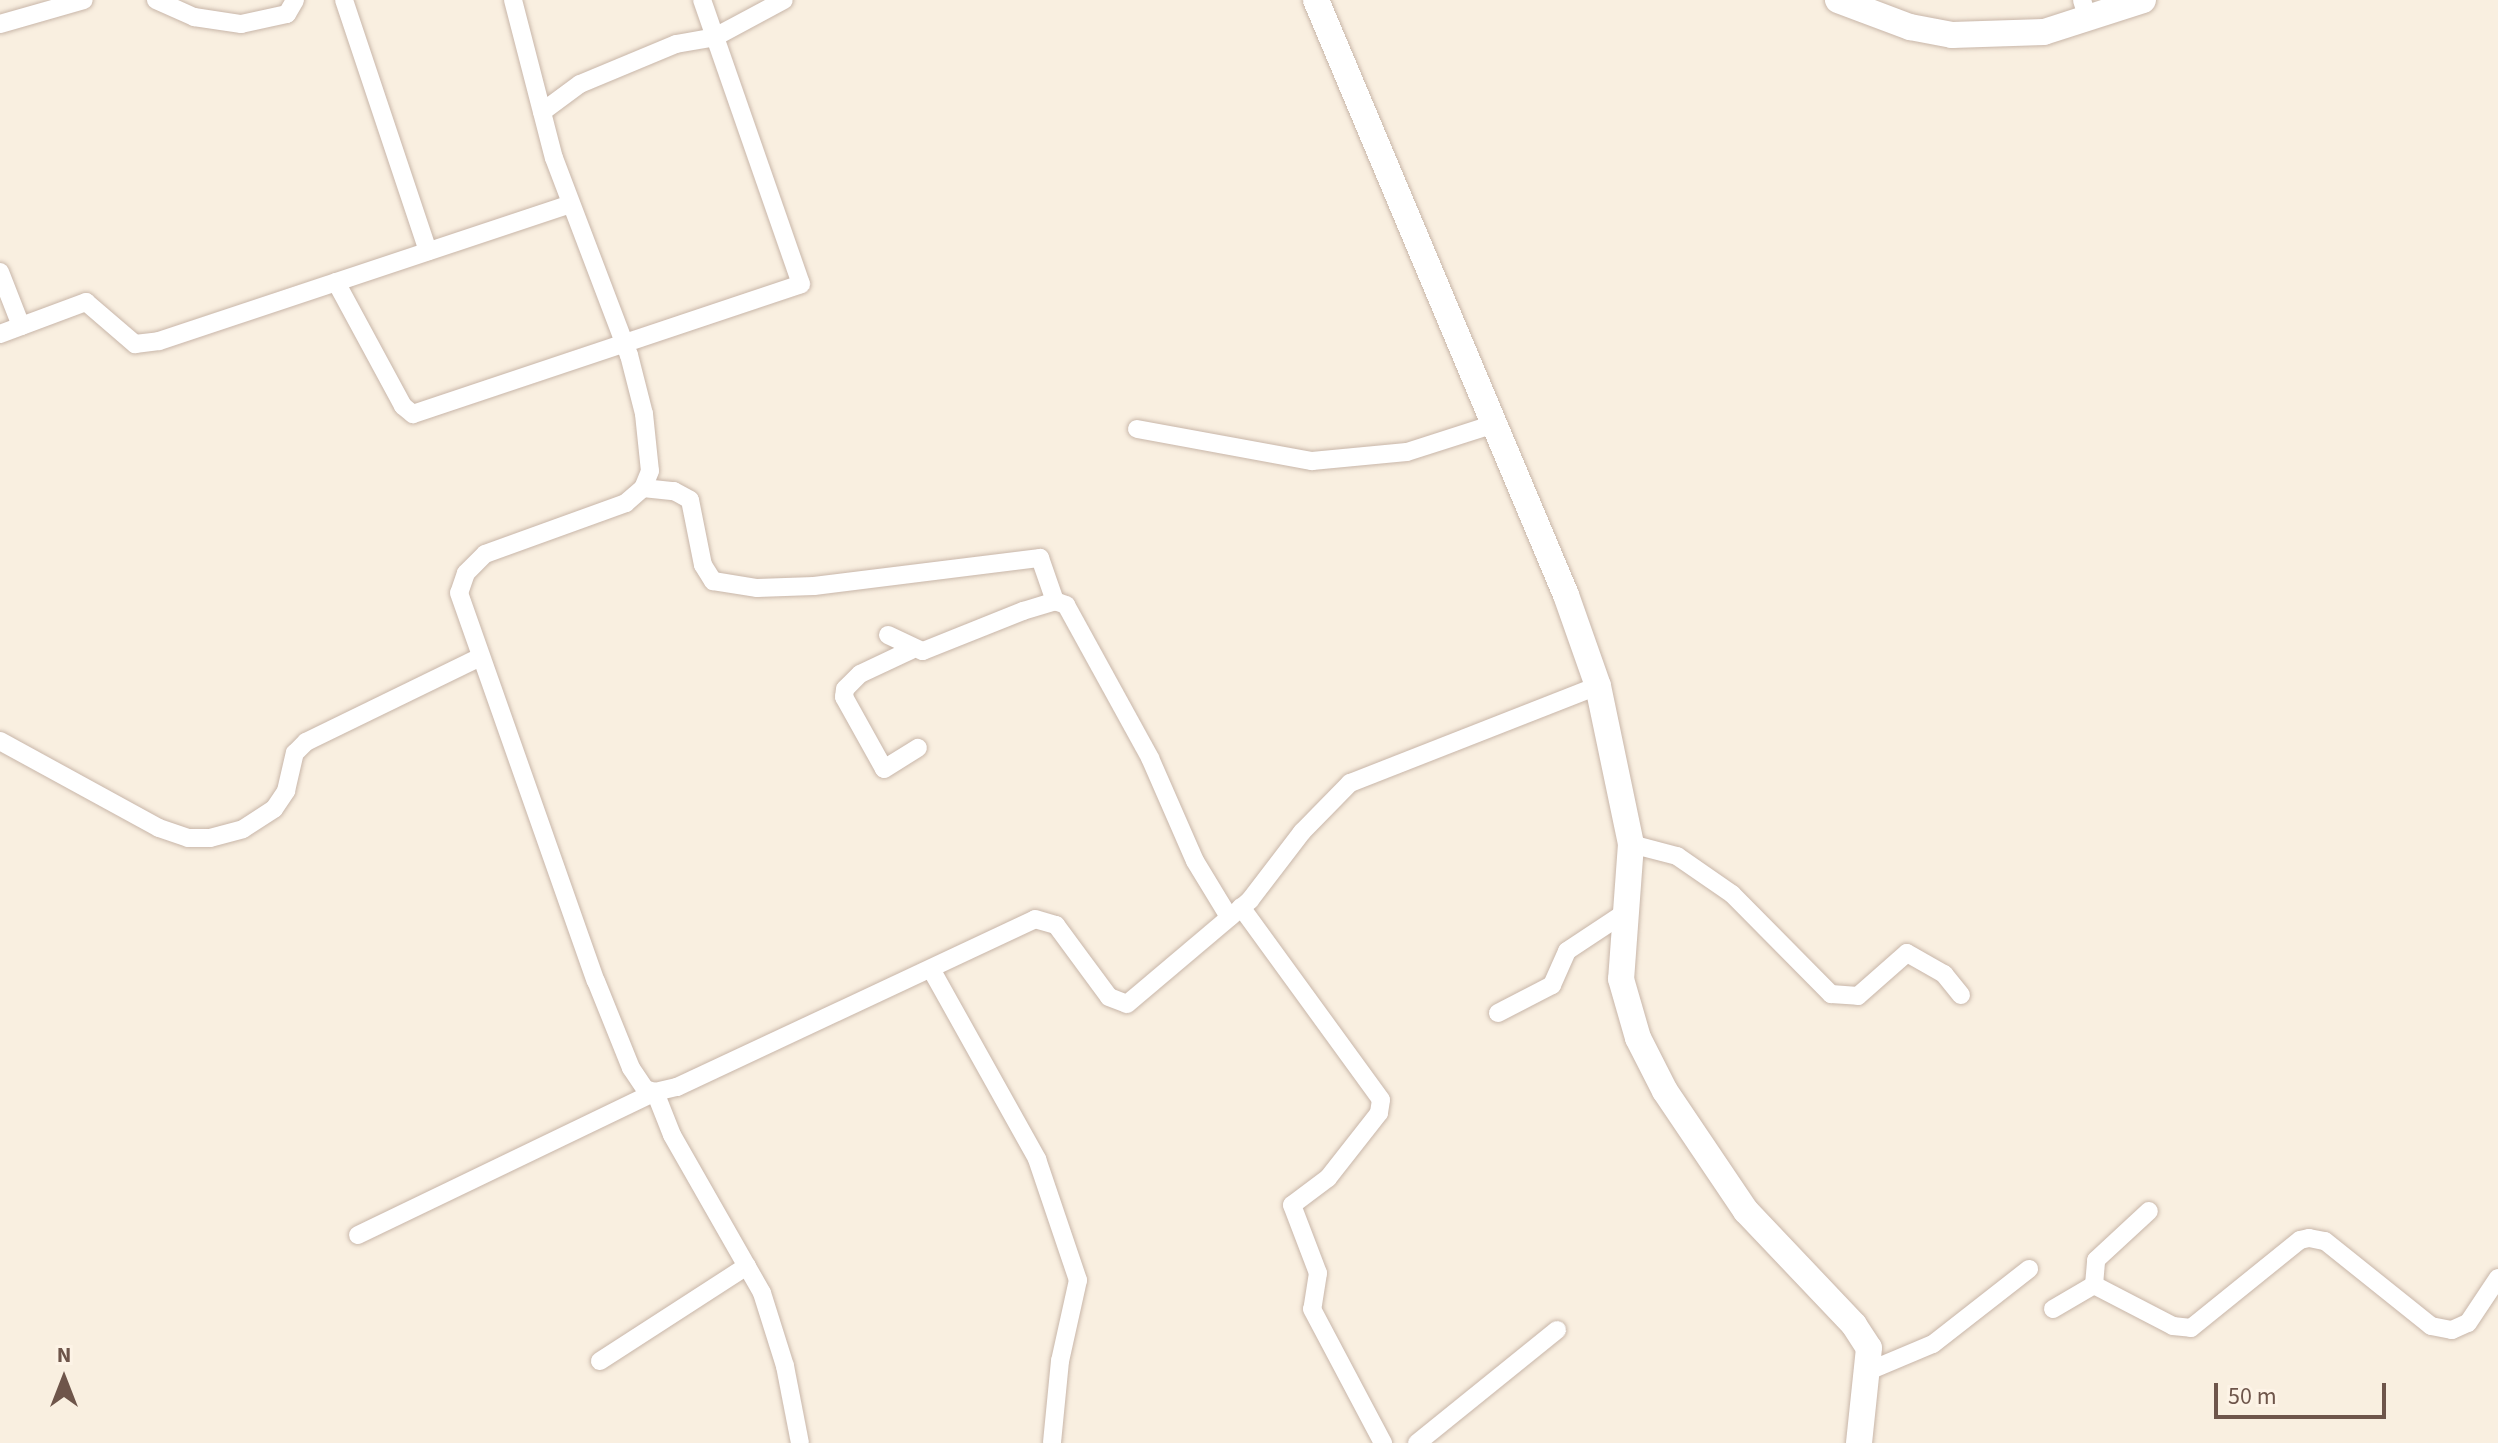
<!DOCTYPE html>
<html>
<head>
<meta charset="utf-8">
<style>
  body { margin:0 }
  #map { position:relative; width:2498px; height:1443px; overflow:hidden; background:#f9efe0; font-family:"Source Sans 3",sans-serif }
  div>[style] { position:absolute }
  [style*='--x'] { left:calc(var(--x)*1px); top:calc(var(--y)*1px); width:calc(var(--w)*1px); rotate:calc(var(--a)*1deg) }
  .roads { filter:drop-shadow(0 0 2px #c8b6a9) drop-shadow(0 0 2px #c8b6a9) }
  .street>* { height:18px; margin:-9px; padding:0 9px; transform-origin:9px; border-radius:9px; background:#fff }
  .secondary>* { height:26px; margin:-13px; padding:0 13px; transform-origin:13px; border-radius:13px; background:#fff }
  span { translate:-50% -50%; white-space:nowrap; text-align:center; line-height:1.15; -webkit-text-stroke:8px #fdf3e6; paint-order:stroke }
  .north { position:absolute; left:24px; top:1339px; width:80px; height:80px; -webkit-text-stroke:6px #fdf3e6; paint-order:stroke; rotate:0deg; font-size:22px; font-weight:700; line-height:32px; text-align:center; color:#6e554a }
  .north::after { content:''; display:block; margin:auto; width:28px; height:36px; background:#6e554a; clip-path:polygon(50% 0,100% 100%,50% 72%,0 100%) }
  .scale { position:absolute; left:2214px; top:1383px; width:172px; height:36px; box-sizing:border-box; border:4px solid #6e554a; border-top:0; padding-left:10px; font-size:24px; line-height:28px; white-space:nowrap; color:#6e554a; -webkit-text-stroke:6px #fdf3e6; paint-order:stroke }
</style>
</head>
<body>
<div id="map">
  <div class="roads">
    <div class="street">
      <div style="--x:156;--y:0;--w:42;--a:24.1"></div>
      <div style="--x:194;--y:17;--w:48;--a:8.5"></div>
      <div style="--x:241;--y:24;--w:47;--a:-12.3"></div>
      <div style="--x:287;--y:14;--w:16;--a:-60"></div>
      <div style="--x:344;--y:0;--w:265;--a:71.5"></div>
      <div style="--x:513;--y:0;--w:163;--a:75.5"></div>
      <div style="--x:554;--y:158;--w:211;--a:69.2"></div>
      <div style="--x:629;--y:355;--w:61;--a:75.7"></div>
      <div style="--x:644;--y:414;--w:57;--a:84"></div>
      <div style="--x:650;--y:471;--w:18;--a:112"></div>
      <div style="--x:643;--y:488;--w:23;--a:139"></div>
      <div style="--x:626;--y:503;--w:150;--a:160.1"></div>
      <div style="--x:485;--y:554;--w:27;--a:135"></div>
      <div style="--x:466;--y:573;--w:21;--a:109"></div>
      <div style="--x:459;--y:593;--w:411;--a:70.6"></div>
      <div style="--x:596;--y:981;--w:94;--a:68.1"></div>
      <div style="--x:631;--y:1068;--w:25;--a:56"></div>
      <div style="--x:645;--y:1089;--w:10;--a:17"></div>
      <div style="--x:655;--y:1092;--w:23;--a:-13"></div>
      <div style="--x:677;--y:1087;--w:395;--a:-25.1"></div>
      <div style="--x:1035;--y:919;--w:22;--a:16"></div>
      <div style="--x:1056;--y:925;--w:89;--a:53.6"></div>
      <div style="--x:1109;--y:997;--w:19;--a:21"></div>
      <div style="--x:1127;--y:1004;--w:161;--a:-40.2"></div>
      <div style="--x:1250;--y:900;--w:86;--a:-52.6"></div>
      <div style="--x:1302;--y:832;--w:69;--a:-45.6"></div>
      <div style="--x:1350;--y:783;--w:266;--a:-21.4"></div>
      <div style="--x:2082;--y:0;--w:21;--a:73"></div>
      <div style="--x:0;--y:24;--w:87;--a:-15.9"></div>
      <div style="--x:542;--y:112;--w:47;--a:-36.4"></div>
      <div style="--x:580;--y:84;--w:104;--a:-22.6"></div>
      <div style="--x:676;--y:44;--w:40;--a:-10"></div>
      <div style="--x:715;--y:37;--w:78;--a:-28.2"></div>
      <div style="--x:0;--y:272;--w:58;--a:68.7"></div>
      <div style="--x:336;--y:282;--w:141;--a:61.6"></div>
      <div style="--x:403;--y:406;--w:13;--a:39"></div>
      <div style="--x:413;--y:414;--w:409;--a:-18.5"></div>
      <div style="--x:801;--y:284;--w:301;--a:-109.2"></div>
      <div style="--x:0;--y:334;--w:92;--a:-20.4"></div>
      <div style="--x:86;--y:302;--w:65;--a:40.6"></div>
      <div style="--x:135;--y:344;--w:24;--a:-7"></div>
      <div style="--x:159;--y:341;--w:432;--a:-18.4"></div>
      <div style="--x:1137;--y:429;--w:178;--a:10.4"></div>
      <div style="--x:1312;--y:461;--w:95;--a:-5.4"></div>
      <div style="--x:1407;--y:452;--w:88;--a:-17.8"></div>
      <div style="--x:643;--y:488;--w:31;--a:6"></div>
      <div style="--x:674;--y:491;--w:18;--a:29"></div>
      <div style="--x:690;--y:500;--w:66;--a:78.7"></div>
      <div style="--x:703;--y:565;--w:19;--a:58"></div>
      <div style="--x:713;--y:581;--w:45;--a:9"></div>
      <div style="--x:757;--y:588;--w:57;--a:-2"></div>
      <div style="--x:814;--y:586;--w:228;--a:-7.1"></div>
      <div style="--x:1040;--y:558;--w:46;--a:70.8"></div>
      <div style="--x:888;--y:635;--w:38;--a:25"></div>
      <div style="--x:923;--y:651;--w:108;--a:-21.8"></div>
      <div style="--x:1023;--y:611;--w:34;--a:-17"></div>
      <div style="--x:1055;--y:601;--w:12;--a:20"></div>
      <div style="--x:1066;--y:605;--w:175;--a:61.2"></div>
      <div style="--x:1150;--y:758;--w:112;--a:66.4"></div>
      <div style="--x:1195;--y:861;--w:66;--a:58.7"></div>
      <div style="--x:911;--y:650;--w:56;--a:154.8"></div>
      <div style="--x:860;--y:674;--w:21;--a:135"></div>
      <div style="--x:845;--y:689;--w:8;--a:97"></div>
      <div style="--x:844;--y:697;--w:82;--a:60.9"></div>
      <div style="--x:884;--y:769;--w:40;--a:-32"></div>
      <div style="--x:0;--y:741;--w:181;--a:28.7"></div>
      <div style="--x:159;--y:828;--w:31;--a:19"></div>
      <div style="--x:188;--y:838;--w:22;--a:0"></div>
      <div style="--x:210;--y:838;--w:34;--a:-15"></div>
      <div style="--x:243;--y:829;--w:37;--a:-33"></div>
      <div style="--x:274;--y:809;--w:22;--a:-56"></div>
      <div style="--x:286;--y:791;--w:39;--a:-77"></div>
      <div style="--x:295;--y:753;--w:16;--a:-45"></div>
      <div style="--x:306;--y:742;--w:191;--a:-26"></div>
      <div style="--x:1631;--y:844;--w:48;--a:14.6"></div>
      <div style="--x:1677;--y:856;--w:67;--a:34.6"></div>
      <div style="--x:1732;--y:894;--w:141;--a:45.3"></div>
      <div style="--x:1831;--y:994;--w:27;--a:4"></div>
      <div style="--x:1858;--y:996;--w:65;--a:-41.3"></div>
      <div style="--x:1907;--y:953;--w:43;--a:29.6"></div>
      <div style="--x:1944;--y:974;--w:27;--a:51"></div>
      <div style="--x:1241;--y:907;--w:238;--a:54"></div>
      <div style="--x:1381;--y:1100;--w:13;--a:99"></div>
      <div style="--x:1379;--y:1113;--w:83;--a:128.1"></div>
      <div style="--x:1328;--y:1178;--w:45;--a:143.1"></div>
      <div style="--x:1292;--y:1205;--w:73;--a:69.1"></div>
      <div style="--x:1318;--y:1273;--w:36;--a:99"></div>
      <div style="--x:1312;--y:1309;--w:152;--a:62.1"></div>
      <div style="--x:931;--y:969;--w:218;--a:60.8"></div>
      <div style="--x:1037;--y:1159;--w:128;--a:71.3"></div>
      <div style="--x:1078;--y:1280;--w:83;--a:102.5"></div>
      <div style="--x:1060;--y:1361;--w:82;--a:95.6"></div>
      <div style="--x:1498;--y:1013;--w:61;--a:-27.4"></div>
      <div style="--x:1552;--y:985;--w:37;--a:-66"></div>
      <div style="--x:1567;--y:951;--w:67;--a:-33.5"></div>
      <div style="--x:358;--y:1235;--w:330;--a:-25.7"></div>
      <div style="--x:655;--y:1092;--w:46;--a:68.4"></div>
      <div style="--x:672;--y:1135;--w:182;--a:60.3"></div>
      <div style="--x:762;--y:1293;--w:77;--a:72.5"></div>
      <div style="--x:785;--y:1366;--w:78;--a:79"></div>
      <div style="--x:2094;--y:1285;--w:25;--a:-85"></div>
      <div style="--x:2096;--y:1260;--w:72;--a:-42.8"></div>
      <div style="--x:2053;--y:1309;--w:48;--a:-30.3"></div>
      <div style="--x:2094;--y:1285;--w:89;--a:27.4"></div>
      <div style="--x:2173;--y:1326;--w:18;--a:6"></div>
      <div style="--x:2191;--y:1328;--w:140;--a:-38.9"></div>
      <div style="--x:2300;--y:1240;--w:9;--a:-13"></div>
      <div style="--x:2309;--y:1238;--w:16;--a:11"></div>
      <div style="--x:2325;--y:1241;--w:136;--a:38.7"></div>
      <div style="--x:2431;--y:1326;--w:21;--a:11"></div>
      <div style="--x:2452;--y:1330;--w:17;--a:-24"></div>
      <div style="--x:2468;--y:1323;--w:54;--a:-56.3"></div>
      <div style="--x:600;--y:1361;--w:175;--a:-32.9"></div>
      <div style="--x:1871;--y:1370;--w:67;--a:-22.8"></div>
      <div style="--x:1933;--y:1344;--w:122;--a:-38"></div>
      <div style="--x:1417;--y:1443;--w:180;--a:-38.9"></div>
    </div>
    <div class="secondary">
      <div style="--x:1316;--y:0;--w:645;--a:67.21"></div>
      <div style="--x:1566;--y:595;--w:96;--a:70.6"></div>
      <div style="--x:1598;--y:686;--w:161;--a:78.2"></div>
      <div style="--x:1631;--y:844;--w:135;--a:94.2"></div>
      <div style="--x:1621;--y:979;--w:61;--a:73.9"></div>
      <div style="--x:1638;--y:1038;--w:59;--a:63"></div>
      <div style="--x:1665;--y:1091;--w:145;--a:56"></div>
      <div style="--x:1746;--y:1211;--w:157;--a:46.5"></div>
      <div style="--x:1854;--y:1325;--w:27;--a:57"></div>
      <div style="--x:1869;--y:1348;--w:96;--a:96"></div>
      <div style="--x:1838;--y:0;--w:77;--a:20.6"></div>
      <div style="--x:1910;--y:27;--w:43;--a:10.8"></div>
      <div style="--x:1952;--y:35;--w:92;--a:-1.9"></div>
      <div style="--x:2044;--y:32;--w:104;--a:-17.9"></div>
    </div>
  </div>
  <div class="north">N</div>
  <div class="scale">50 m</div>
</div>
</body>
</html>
